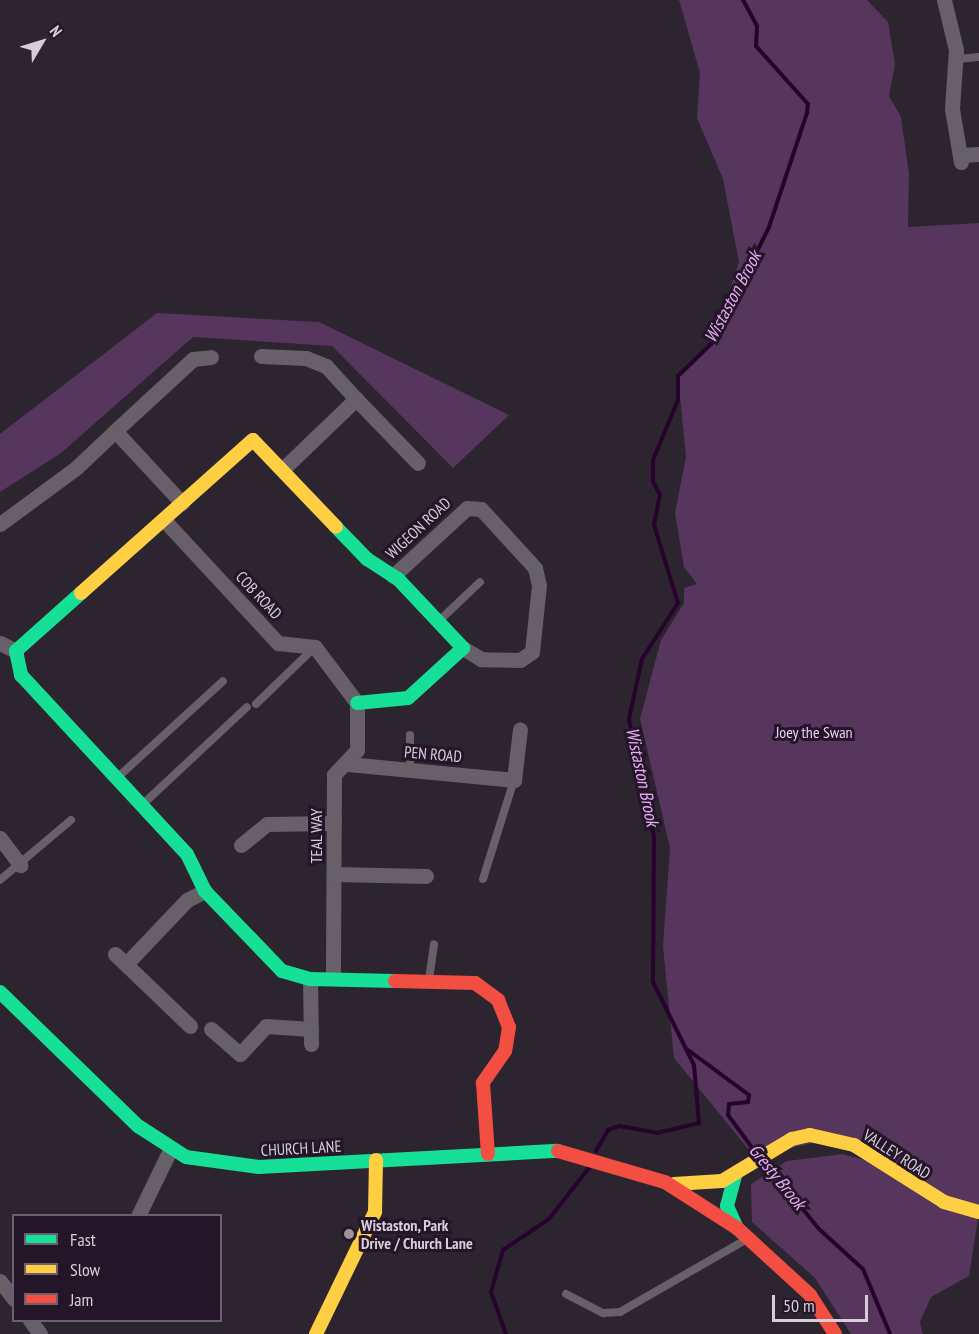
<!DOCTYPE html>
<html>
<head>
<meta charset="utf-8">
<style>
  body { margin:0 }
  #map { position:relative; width:979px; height:1334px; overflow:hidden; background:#2c242e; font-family:"PT Sans Narrow",sans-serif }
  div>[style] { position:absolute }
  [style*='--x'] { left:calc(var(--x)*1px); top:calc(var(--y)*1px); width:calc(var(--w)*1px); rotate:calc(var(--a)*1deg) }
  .green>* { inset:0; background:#56365d }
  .stream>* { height:4px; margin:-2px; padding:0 2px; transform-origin:2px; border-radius:2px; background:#25032c }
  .lane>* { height:8px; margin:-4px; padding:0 4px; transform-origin:4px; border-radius:4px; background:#676069 }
  .street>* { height:15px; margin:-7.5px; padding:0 7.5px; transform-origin:7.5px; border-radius:7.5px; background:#676069 }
  .fast>* { height:14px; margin:-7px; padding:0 7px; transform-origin:7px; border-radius:7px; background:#16e098 }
  .slow>* { height:14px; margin:-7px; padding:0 7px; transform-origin:7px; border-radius:7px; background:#ffcf43 }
  .jam>* { height:14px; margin:-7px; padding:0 7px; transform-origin:7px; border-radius:7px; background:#f24e42 }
  .dots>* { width:16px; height:16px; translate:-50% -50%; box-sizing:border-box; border:3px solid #241628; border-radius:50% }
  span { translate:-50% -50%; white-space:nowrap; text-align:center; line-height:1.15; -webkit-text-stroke:6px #241628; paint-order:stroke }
  .street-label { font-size:16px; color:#d7cdd9 }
  .park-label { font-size:16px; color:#f0cbf9 }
  .poi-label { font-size:16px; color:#d7cdd9; font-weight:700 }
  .left { translate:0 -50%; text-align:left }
  .water-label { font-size:18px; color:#e9acf7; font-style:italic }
  .legend { position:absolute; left:12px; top:1214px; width:210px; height:108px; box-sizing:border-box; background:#241628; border:2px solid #6c5f6f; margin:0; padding:8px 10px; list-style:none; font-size:18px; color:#d7cdd9 }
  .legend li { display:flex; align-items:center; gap:12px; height:30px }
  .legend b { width:30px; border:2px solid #6c5f6f }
  .north { position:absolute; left:12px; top:12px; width:60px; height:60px; -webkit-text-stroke:4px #241628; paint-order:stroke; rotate:52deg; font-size:16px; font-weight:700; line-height:24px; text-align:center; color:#d7cdd9 }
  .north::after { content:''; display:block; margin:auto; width:21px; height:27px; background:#d7cdd9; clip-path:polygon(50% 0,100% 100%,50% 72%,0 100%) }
  .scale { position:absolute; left:772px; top:1295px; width:96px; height:27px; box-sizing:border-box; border:3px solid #d7cdd9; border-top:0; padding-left:8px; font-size:18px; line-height:21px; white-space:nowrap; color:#d7cdd9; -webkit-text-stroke:4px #241628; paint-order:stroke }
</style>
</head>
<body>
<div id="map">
  <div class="green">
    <div style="clip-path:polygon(679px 0,867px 0,888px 22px,895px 64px,889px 96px,901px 117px,909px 174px,908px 227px,979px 223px,979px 1212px,969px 1276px,931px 1297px,920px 1322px,923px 1334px,851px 1334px,815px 1278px,752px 1222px,751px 1184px,787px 1161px,843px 1154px,871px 1162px,836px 1138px,754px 1156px,674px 1058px,663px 946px,670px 848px,640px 719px,661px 640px,684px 603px,684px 588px,697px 584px,684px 567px,675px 513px,686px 457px,678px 376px,711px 344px,739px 262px,723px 179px,697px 118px,700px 73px)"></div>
    <div style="clip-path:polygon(157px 313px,319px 322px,509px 415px,453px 468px,332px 346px,193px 337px,61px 453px,0 492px,0 434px)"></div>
  </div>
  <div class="stream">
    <div style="--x:688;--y:1050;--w:76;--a:36.4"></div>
    <div style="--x:749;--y:1095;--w:7;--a:98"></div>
    <div style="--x:748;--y:1102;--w:19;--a:174"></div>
    <div style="--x:729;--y:1104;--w:11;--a:95"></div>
    <div style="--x:728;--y:1115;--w:47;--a:53.6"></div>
    <div style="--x:596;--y:1151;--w:24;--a:-60"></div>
    <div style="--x:608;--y:1130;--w:12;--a:-20"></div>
    <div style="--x:619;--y:1126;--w:39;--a:10"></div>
    <div style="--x:657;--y:1133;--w:43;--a:-13.4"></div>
    <div style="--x:699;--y:1123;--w:58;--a:-94.9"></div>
    <div style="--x:694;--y:1065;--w:93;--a:-116.3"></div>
    <div style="--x:653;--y:982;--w:145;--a:-89.6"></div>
    <div style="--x:654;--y:837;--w:121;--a:-102"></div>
    <div style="--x:629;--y:719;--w:61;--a:-77.8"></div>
    <div style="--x:642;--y:659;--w:67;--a:-57.3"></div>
    <div style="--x:678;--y:603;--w:82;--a:-107.1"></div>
    <div style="--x:654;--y:525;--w:31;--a:-79"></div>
    <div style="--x:660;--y:495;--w:16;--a:-117"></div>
    <div style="--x:653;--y:481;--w:21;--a:-90"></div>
    <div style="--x:653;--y:460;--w:65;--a:-67.4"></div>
    <div style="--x:678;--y:400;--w:24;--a:-90"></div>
    <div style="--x:678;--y:376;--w:46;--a:-44.1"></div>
    <div style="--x:711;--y:344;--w:131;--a:-63.6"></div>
    <div style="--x:769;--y:227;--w:120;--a:-71.6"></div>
    <div style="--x:807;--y:113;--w:9;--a:-84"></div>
    <div style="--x:808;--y:104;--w:78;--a:-131.9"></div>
    <div style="--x:756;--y:46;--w:20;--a:-87"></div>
    <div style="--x:757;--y:26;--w:30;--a:-118"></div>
    <div style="--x:765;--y:1163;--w:85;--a:50.7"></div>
    <div style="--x:819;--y:1229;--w:59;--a:42.3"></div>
    <div style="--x:863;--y:1269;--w:70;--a:67.4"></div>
    <div style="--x:506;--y:1334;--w:45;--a:-109.7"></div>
    <div style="--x:491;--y:1292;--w:44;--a:-74.1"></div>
    <div style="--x:503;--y:1250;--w:55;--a:-34"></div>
    <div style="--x:549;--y:1219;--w:70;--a:-52"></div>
  </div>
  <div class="lane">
    <div style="--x:957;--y:59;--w:22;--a:-5"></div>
    <div style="--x:440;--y:620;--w:55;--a:-43.5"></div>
    <div style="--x:256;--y:704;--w:81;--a:-44"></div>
    <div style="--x:410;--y:770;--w:35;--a:-90"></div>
    <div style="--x:118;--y:777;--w:142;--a:-42.4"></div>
    <div style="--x:143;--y:804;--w:142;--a:-43"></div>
    <div style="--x:483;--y:879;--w:104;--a:-72.6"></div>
    <div style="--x:0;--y:880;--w:93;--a:-40.2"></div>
    <div style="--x:429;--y:980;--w:36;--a:-82"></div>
    <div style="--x:566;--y:1294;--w:42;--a:27.2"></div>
    <div style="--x:603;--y:1313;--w:17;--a:-3"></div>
    <div style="--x:620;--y:1312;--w:144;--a:-29.9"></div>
  </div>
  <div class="street">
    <div style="--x:944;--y:0;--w:51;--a:76.5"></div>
    <div style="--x:956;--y:50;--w:59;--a:93.9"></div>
    <div style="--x:952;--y:109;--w:54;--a:80.4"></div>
    <div style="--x:961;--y:155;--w:18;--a:-3"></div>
    <div style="--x:261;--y:356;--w:45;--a:2.5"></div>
    <div style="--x:306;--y:358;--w:22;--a:22"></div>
    <div style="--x:326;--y:366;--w:45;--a:47.7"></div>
    <div style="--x:284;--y:468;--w:100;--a:-43.8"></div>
    <div style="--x:356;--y:399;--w:89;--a:45.9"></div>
    <div style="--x:182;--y:503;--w:98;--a:-132.9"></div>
    <div style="--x:115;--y:431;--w:106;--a:-42.7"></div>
    <div style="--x:193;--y:359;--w:18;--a:-6"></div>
    <div style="--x:164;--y:520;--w:168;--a:47.2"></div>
    <div style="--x:278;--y:643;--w:37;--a:6"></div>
    <div style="--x:315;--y:647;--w:70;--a:53.1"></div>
    <div style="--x:357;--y:703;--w:47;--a:90"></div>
    <div style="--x:357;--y:750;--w:34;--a:133"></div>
    <div style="--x:334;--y:775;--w:203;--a:90.3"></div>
    <div style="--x:0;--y:524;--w:94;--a:-36.4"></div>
    <div style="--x:76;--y:468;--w:54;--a:-43.5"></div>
    <div style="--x:393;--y:576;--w:100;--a:-42.6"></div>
    <div style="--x:467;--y:508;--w:14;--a:4"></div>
    <div style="--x:481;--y:509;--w:80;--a:47.5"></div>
    <div style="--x:535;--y:568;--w:17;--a:77"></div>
    <div style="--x:539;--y:585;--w:67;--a:96"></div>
    <div style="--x:532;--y:652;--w:14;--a:146"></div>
    <div style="--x:520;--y:660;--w:39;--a:-179"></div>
    <div style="--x:481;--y:659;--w:21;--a:-149"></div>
    <div style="--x:0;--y:643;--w:18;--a:27"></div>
    <div style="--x:348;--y:764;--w:167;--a:5.5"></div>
    <div style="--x:514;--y:780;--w:51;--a:-83.3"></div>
    <div style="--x:0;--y:838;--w:34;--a:53"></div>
    <div style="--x:241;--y:845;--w:33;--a:-39"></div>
    <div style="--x:267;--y:824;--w:67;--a:-0.9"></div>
    <div style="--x:334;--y:874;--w:92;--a:1.2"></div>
    <div style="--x:115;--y:954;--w:104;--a:43.8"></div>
    <div style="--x:126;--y:964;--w:88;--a:-46.4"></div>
    <div style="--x:187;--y:900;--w:20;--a:-27"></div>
    <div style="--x:310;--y:979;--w:65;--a:89.1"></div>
    <div style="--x:211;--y:1029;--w:38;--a:41"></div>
    <div style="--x:240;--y:1054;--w:38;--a:-47"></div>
    <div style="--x:266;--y:1026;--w:45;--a:3.8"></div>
    <div style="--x:138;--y:1216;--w:73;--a:-64.1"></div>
    <div style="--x:0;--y:1281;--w:23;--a:52"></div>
    <div style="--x:30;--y:1320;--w:17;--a:54"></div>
  </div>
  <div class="fast">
    <div style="--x:336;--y:527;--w:45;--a:45.9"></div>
    <div style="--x:367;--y:559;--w:37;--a:33"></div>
    <div style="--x:398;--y:579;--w:95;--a:46.7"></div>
    <div style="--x:463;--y:648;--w:74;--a:137.7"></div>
    <div style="--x:408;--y:698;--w:51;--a:174.4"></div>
    <div style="--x:81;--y:593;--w:87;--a:138.3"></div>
    <div style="--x:16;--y:651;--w:25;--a:78"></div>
    <div style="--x:21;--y:675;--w:244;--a:47.2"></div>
    <div style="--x:187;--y:854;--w:41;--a:64.1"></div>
    <div style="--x:205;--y:891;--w:111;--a:46.1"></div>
    <div style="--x:282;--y:971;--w:29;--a:16"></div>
    <div style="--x:310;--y:979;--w:85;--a:1.3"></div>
    <div style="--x:0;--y:992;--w:192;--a:44.2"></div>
    <div style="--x:138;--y:1126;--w:57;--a:32.9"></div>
    <div style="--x:186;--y:1157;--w:74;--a:7.8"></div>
    <div style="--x:259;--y:1167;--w:299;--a:-3.1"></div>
    <div style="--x:735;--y:1176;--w:31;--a:105"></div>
    <div style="--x:727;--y:1206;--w:24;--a:66"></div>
  </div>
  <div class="slow">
    <div style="--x:81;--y:593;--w:230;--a:-41.7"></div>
    <div style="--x:253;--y:440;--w:120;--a:46.3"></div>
    <div style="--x:674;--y:1184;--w:48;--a:-3.6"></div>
    <div style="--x:722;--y:1181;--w:82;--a:-31"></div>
    <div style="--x:792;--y:1139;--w:18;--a:-13"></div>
    <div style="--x:810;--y:1135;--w:45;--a:12.8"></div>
    <div style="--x:854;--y:1145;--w:107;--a:32.3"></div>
    <div style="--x:944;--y:1202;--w:36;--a:16"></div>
    <div style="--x:316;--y:1334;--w:136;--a:-64.2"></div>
    <div style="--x:375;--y:1212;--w:52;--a:-88.9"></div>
  </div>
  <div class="jam">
    <div style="--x:395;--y:981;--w:80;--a:1.4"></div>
    <div style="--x:475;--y:983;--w:29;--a:36"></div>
    <div style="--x:498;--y:1000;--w:29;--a:68"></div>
    <div style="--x:509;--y:1027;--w:24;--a:99"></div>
    <div style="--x:505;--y:1051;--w:39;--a:125"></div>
    <div style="--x:483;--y:1083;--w:71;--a:86"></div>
    <div style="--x:558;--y:1151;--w:111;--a:16.2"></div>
    <div style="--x:665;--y:1182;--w:85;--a:32.6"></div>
    <div style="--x:737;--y:1228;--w:99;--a:42.5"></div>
    <div style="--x:810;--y:1295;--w:46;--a:57.3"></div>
  </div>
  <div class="dots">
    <div style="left:349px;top:1234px;background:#9b929d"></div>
  </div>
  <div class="street-label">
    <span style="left:418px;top:528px;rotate:-43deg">WIGEON ROAD</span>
    <span style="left:259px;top:595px;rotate:47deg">COB ROAD</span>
    <span style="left:433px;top:754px;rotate:5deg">PEN ROAD</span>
    <span style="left:316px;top:836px;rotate:-90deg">TEAL WAY</span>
    <span style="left:301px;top:1148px;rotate:-3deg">CHURCH LANE</span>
    <span style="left:897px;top:1154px;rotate:33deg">VALLEY ROAD</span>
  </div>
  <div class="park-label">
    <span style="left:814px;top:732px">Joey the Swan</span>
  </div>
  <div class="poi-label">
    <span class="left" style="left:361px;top:1234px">Wistaston, Park<br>Drive / Church Lane</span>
  </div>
  <div class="water-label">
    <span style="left:733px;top:297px;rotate:-62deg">Wistaston Brook</span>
    <span style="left:642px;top:777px;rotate:78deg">Wistaston Brook</span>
    <span style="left:777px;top:1177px;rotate:51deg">Gresty Brook</span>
  </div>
  <ul class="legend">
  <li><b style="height:8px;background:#16e098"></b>Fast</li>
  <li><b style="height:8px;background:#ffcf43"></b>Slow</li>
  <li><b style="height:8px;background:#f24e42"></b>Jam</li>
  </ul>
  <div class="north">N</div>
  <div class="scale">50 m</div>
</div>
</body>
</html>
